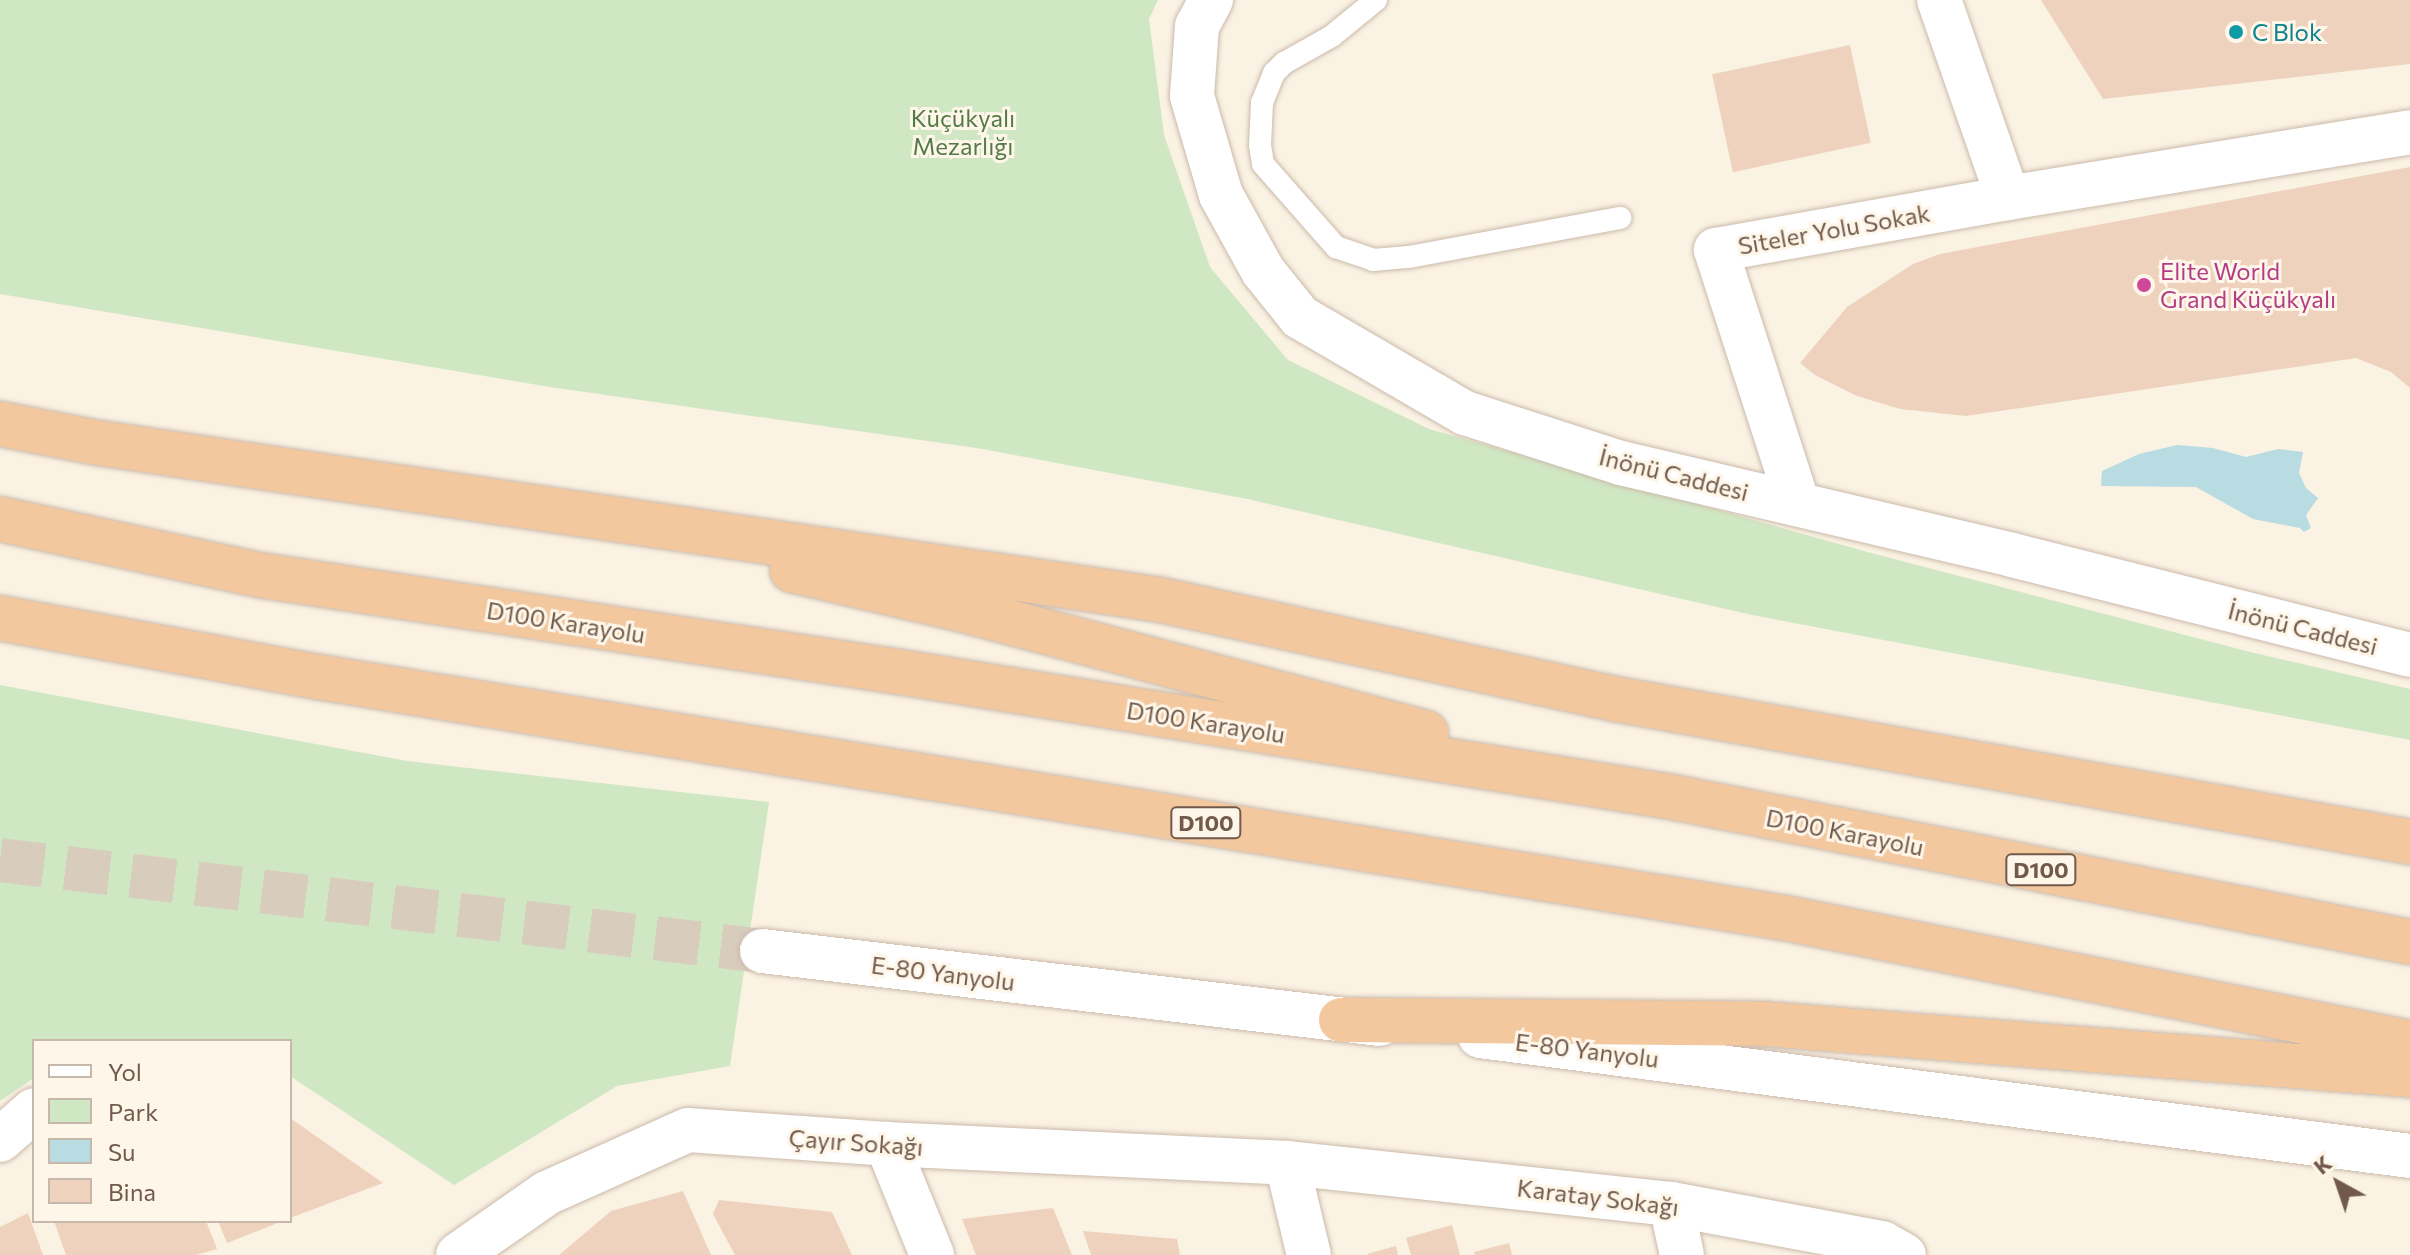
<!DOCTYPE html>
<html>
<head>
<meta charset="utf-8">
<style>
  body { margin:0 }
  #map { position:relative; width:2410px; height:1255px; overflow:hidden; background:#faf2e3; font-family:Commissioner,sans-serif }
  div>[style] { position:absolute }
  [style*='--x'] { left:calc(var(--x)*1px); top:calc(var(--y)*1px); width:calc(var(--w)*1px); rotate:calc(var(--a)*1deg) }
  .green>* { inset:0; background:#d0e7c3 }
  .water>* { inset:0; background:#b9dbe2 }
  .building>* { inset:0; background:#eed2bd; transform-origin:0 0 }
  .secondary-tunnel>* { height:44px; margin-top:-22px; transform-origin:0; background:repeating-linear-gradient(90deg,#d8ccbd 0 44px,transparent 0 66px) }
  .roads { filter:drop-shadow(0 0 2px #cbbaab) drop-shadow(0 0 2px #cbbaab) }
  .service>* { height:22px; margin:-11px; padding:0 11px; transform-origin:11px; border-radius:11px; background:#fff }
  .minor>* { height:44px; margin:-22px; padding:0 22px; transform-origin:22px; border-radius:22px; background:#fff }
  .tertiary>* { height:44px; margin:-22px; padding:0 22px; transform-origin:22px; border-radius:22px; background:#fff }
  .secondary>* { height:44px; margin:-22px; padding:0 22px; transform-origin:22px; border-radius:22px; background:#fff }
  .trunk>* { height:44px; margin:-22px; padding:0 22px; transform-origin:22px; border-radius:22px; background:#f3c89f }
  .dots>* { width:22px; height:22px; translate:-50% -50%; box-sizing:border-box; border:4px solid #fef6e9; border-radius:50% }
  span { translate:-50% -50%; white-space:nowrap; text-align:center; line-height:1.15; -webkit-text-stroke:6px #fef6e9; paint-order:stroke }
  .shield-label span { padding:2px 6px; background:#fef6e9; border:2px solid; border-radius:6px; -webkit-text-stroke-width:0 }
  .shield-label { font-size:22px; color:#715a4b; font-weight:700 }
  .culture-label { font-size:24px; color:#0d838f }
  .left { translate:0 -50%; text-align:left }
  .park-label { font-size:24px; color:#547b47 }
  .street-label { font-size:24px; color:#715a4b }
  .hotel-label { font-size:24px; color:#b23c85 }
  .legend { position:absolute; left:32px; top:1039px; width:260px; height:184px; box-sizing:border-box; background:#fef6e9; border:2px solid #c6b8aa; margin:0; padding:10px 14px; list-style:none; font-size:24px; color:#715a4b }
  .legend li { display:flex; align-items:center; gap:16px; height:40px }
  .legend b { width:40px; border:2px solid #c6b8aa }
  .north { position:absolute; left:2298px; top:1143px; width:80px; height:80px; -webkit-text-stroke:6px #fef6e9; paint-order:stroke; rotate:320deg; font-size:22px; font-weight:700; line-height:32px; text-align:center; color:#715a4b }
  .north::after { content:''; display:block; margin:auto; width:28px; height:36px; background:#715a4b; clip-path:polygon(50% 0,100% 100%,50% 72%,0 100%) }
</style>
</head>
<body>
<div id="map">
  <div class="green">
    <div style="clip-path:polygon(0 0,1158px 0,1149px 19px,1164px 135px,1210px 267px,1288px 360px,1429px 429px,1871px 553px,2250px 652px,2410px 689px,2410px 740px,1752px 615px,1247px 499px,983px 449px,550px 387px,0 294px)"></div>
    <div style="clip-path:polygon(0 685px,407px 761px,769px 802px,730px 1066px,617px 1086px,454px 1185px,290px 1076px,290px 1041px,34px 1041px,34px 1078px,0 1101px)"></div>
  </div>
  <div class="water">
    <div style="clip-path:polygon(2177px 445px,2213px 448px,2246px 457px,2278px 449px,2303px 452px,2299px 473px,2306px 488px,2318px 498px,2306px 515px,2311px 528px,2304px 532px,2300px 528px,2253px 519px,2196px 487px,2101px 486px,2102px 471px,2139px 454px)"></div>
  </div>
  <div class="building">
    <div style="clip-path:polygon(2041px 0,2410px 0,2410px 64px,2103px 99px)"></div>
    <div style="left:1850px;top:45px;width:100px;height:141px;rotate:78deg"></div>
    <div style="clip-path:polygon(2410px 167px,2410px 388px,2391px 372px,2356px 358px,1966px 416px,1900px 409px,1857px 396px,1815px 375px,1800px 363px,1847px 307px,1913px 264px,1940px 254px)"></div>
    <div style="clip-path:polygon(290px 1118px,383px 1183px,290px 1218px)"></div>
    <div style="clip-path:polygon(683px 1191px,711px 1255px,559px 1255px,611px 1211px)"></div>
    <div style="clip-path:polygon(719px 1200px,832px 1212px,852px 1255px,735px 1255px,713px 1214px)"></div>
    <div style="clip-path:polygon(1053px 1208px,1072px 1255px,976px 1255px,962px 1219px)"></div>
    <div style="clip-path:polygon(28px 1213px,43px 1255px,0 1255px,0 1227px)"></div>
    <div style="clip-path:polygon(54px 1221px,206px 1221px,217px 1249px,196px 1255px,66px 1255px)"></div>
    <div style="clip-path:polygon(218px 1221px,283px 1221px,227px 1243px)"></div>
    <div style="clip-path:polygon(1452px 1225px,1460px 1255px,1411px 1255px,1406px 1238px)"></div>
    <div style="clip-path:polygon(1083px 1231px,1177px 1239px,1180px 1255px,1091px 1255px)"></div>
    <div style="clip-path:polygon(1509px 1243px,1512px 1255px,1475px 1255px,1474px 1252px)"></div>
    <div style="clip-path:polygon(1396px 1246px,1398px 1255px,1368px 1255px,1367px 1254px)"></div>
  </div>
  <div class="secondary-tunnel">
    <div style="--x:0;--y:860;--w:767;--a:6.81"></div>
  </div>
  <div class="roads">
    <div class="service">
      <div style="--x:1376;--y:0;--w:57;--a:140.7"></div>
      <div style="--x:1332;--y:36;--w:55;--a:150.6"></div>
      <div style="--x:1284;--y:63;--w:14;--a:135"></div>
      <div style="--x:1274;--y:73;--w:32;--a:112"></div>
      <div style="--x:1262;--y:103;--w:42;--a:92.7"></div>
      <div style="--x:1260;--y:145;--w:19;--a:81"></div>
      <div style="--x:1263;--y:164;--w:111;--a:48.7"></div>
      <div style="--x:1336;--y:247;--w:39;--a:19"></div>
      <div style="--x:1373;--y:260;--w:36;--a:-5"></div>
      <div style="--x:1409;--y:257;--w:215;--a:-10.5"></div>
    </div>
    <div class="minor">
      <div style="--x:2008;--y:198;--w:407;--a:-9.3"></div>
      <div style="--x:1798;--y:504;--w:267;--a:-107.9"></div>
      <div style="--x:1716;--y:250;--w:297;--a:-10.1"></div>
      <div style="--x:2008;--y:198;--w:210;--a:-109.2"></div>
      <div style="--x:0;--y:1140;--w:45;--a:-41.4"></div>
      <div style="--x:887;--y:1144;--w:120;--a:67.9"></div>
      <div style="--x:1287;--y:1163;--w:95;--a:76.6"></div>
      <div style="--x:1671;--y:1204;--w:52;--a:77.8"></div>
      <div style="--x:458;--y:1255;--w:108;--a:-34.9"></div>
      <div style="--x:547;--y:1193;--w:154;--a:-24.1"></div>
      <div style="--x:688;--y:1130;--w:199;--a:4"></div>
      <div style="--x:887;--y:1144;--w:400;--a:2.7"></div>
      <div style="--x:1287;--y:1163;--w:386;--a:6.1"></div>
      <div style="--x:1671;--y:1204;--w:215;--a:10.5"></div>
      <div style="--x:1882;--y:1243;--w:25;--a:29"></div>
    </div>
    <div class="tertiary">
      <div style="--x:1211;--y:0;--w:30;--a:118"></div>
      <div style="--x:1197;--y:26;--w:70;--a:94.1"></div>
      <div style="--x:1192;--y:96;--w:103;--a:73.7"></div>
      <div style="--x:1221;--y:195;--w:87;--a:61.1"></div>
      <div style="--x:1263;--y:271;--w:59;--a:51.2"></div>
      <div style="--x:1300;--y:317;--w:191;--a:30.2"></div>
      <div style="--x:1465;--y:413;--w:164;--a:17.8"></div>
      <div style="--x:1621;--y:463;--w:402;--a:13.2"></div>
      <div style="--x:2012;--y:555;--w:410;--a:14.1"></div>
    </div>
    <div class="secondary">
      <div style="--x:762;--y:951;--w:622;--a:6.74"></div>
      <div style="--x:1480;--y:1036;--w:938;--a:7.35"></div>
    </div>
    <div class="trunk">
      <div style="--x:0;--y:424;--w:101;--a:10.9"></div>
      <div style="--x:99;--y:443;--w:1074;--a:8.41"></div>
      <div style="--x:1161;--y:600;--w:471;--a:12.3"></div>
      <div style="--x:1621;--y:700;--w:802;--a:10.2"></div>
      <div style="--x:0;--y:519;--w:265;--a:12.2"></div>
      <div style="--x:259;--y:575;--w:648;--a:8.61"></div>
      <div style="--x:900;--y:672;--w:782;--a:9.2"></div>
      <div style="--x:1672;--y:797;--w:752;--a:11.12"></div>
      <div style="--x:792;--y:570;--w:177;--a:13.1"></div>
      <div style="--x:964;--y:610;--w:478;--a:14.9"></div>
      <div style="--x:0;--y:618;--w:324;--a:10.5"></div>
      <div style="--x:319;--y:677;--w:1486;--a:9.34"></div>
      <div style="--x:1785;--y:918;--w:637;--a:11.31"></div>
      <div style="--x:1341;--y:1020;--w:424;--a:0.5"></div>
      <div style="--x:1765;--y:1024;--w:647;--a:4.52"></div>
    </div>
  </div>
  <div class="dots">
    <div style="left:2236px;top:32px;background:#0f9aa8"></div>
    <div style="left:2144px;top:285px;background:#d1479c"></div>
  </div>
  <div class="shield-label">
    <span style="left:1206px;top:823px">D100</span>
    <span style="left:2041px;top:870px">D100</span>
  </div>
  <div class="culture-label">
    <span class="left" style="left:2252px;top:32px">C Blok</span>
  </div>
  <div class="park-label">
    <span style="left:963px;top:132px">Küçükyalı<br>Mezarlığı</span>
  </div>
  <div class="street-label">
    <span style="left:1834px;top:229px;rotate:-10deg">Siteler Yolu Sokak</span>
    <span style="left:1674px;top:474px;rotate:14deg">İnönü Caddesi</span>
    <span style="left:566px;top:622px;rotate:9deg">D100 Karayolu</span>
    <span style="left:2303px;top:628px;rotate:14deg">İnönü Caddesi</span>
    <span style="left:1206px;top:722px;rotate:9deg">D100 Karayolu</span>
    <span style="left:1845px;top:832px;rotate:11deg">D100 Karayolu</span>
    <span style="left:943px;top:973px;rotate:7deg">E-80 Yanyolu</span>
    <span style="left:1587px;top:1050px;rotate:7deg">E-80 Yanyolu</span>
    <span style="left:856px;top:1142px;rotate:4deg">Çayır Sokağı</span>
    <span style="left:1598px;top:1197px;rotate:7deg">Karatay Sokağı</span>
  </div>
  <div class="hotel-label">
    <span class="left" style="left:2160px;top:285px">Elite World<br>Grand Küçükyalı</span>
  </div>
  <ul class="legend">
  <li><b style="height:10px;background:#fff"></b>Yol</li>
  <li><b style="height:22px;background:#d0e7c3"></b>Park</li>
  <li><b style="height:22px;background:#b9dbe2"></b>Su</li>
  <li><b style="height:22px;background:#eed2bd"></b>Bina</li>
  </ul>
  <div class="north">K</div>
</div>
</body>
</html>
